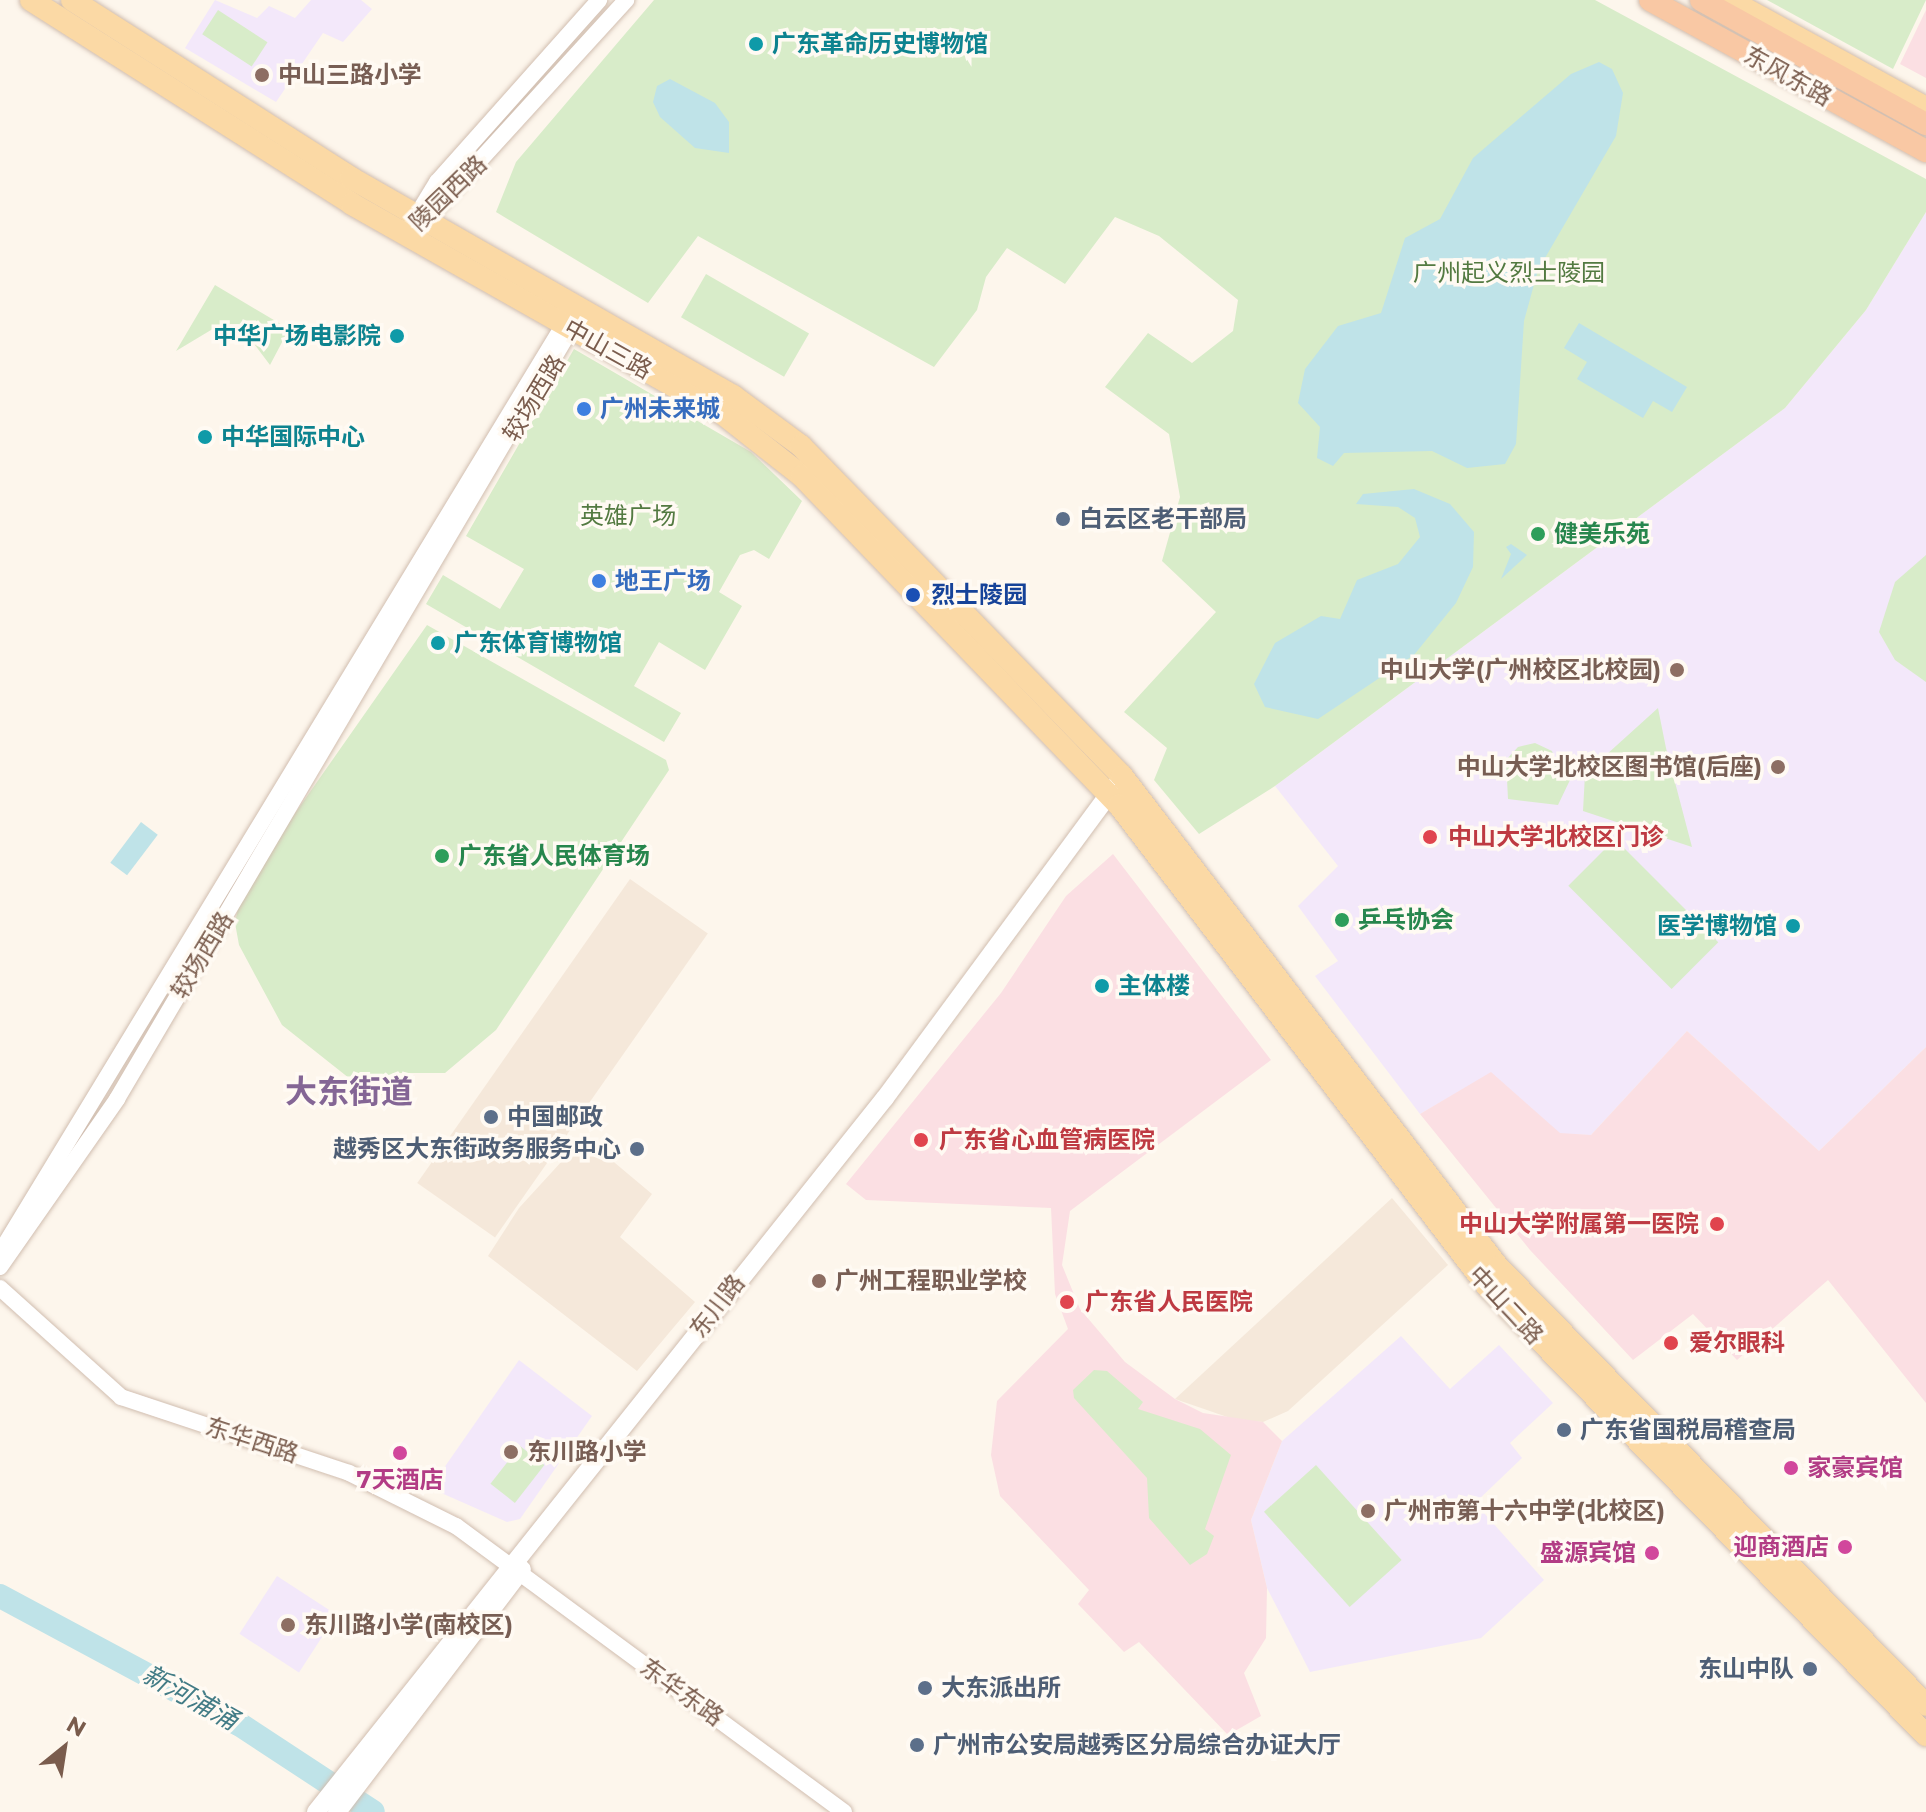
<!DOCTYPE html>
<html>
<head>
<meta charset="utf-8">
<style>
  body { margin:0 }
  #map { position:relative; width:1926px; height:1812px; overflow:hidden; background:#fdf6ec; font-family:Montserrat,"Noto Sans SC",sans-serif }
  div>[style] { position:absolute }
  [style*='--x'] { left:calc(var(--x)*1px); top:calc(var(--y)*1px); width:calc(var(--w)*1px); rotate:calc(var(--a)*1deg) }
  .residential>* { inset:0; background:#f5e8da; transform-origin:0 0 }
  .education>* { inset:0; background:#f3e8fa; transform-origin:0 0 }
  .medical>* { inset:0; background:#fbdfe3 }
  .green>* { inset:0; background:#d8ecc9; transform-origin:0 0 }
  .water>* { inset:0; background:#bfe3e8; transform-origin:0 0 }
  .river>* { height:24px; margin:-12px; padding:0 12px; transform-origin:12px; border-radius:12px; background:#bfe3e8 }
  .roads { filter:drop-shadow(0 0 2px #d1beb0) drop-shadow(0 0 2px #d1beb0) }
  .tertiary>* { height:16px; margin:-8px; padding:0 8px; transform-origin:8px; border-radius:8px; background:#fff }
  .secondary>* { height:18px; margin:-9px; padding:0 9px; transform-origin:9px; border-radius:9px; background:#fff }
  .primary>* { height:22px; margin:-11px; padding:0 11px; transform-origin:11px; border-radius:11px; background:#fbd9a5 }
  .trunk>* { height:22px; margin:-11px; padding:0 11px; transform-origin:11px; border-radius:11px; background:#f9c8a4 }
  .dots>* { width:22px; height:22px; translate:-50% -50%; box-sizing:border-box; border:4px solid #fffaf3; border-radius:50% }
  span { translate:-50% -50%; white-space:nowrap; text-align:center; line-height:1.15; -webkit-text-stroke:7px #fffaf3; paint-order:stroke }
  .culture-label { font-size:24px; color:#0d838f; font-weight:700 }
  .left { translate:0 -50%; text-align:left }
  .right { translate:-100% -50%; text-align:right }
  .education-label { font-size:24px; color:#785e54; font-weight:700 }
  .street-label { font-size:24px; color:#7a5c4d }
  .park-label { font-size:24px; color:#537a41 }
  .shop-label { font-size:24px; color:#366cbe; font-weight:700 }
  .service-label { font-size:24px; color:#4e5e75; font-weight:700 }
  .leisure-label { font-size:24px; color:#27864d; font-weight:700 }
  .transit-label { font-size:24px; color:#164399; font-weight:700 }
  .health-label { font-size:24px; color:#be3a42; font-weight:700 }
  .hotel-label { font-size:24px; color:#b23c85; font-weight:700 }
  .water-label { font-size:26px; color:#437c86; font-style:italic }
  .district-label { font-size:32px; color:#846695; font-weight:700 }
  .north { position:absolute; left:24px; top:1708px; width:80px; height:80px; -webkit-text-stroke:6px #fffaf3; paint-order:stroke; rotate:30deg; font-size:22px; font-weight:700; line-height:32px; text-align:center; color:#7a5c4d }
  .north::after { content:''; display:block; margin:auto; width:28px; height:36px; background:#7a5c4d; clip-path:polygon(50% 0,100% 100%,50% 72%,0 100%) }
</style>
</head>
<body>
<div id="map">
  <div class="residential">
    <div style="left:630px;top:879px;width:95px;height:371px;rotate:35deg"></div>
    <div style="clip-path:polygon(584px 1137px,652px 1194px,620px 1237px,695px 1302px,637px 1371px,488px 1256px,519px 1208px)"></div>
    <div style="clip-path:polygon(1392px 1198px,1448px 1265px,1288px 1411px,1263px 1422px,1236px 1420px,1175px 1399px)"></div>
  </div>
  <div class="education">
    <div style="clip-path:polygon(215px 0,257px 18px,269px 6px,295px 18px,311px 0,361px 0,372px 9px,343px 42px,323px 33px,276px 102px,185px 48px)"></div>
    <div style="clip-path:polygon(1926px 212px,1926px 1047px,1819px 1151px,1687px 1031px,1591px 1135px,1560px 1134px,1491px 1073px,1420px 1114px,1315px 976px,1338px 961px,1298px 906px,1338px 866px,1275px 786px,1785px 408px,1866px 310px)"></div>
    <div style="clip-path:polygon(1401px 1336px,1450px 1389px,1499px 1345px,1553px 1403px,1510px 1443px,1522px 1458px,1475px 1503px,1544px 1580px,1481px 1638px,1310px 1672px,1267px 1588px,1251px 1520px,1282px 1441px)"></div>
    <div style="clip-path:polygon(519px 1360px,592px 1416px,520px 1519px,507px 1522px,430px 1488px)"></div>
    <div style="left:277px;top:1576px;width:71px;height:69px;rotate:33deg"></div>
  </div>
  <div class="medical">
    <div style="clip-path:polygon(1926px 10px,1926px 78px,1900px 64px)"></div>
    <div style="clip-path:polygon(1113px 854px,1271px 1060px,1070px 1211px,1062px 1265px,1080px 1309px,1125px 1362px,1175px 1399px,1203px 1413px,1263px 1422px,1282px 1441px,1251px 1520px,1267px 1588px,1266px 1638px,1244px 1673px,1261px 1716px,1228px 1735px,1139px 1642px,1124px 1652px,1078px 1604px,1089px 1590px,1000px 1496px,991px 1455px,997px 1401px,1068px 1329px,1055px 1294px,1051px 1208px,866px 1200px,846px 1184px,1001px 993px,1066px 896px)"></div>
    <div style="clip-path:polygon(1687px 1031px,1819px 1151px,1926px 1047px,1926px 1403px,1828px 1280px,1737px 1360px,1693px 1314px,1633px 1360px,1530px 1250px,1420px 1114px,1491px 1072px,1560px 1133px,1591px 1135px)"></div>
  </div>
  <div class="green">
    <div style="clip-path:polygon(654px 0,1595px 0,1926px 179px,1926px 212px,1866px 310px,1785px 408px,1275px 786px,1199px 834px,1154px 780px,1167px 748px,1124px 712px,1216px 612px,1162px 561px,1180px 497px,1169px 434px,1105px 387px,1148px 333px,1192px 363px,1233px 331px,1238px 300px,1159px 236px,1115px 217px,1065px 284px,1007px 248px,986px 277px,977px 310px,934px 367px,698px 236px,648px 303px,496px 212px,516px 162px)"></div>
    <div style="clip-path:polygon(1767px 0,1926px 0,1893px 69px)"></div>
    <div style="left:218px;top:10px;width:59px;height:29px;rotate:33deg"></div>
    <div style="left:706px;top:274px;width:119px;height:50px;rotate:30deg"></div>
    <div style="clip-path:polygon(215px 285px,289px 329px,270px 365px,239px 324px,221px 324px,176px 351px)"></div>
    <div style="clip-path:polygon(574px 349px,751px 452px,802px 501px,769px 559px,754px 550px,740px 555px,719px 592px,742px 606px,705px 670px,659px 642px,634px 686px,681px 713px,664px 742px,426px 604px,443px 575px,500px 609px,524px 569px,466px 536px)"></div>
    <div style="clip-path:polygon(1926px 555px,1926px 682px,1895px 660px,1879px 632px,1895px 582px)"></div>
    <div style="clip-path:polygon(427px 625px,666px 760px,669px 770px,496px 1030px,445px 1073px,393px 1073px,378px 1101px,282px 1025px,239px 945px,235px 923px,239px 903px,284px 829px)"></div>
    <div style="clip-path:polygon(1658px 708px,1666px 748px,1692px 847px,1583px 811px,1585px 774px)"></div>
    <div style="clip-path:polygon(1535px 743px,1552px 751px,1560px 776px,1570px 780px,1558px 805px,1508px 799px,1506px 760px,1518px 747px)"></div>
    <div style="left:1615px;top:839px;width:146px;height:66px;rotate:45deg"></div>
    <div style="clip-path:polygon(1094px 1370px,1107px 1371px,1143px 1402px,1138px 1409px,1200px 1429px,1231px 1455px,1205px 1529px,1214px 1536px,1207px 1554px,1190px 1565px,1149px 1518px,1147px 1478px,1074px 1398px,1073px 1390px)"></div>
    <div style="left:520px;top:1446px;width:31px;height:48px;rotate:38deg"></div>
    <div style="left:1316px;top:1465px;width:128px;height:70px;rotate:48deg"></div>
  </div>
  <div class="water">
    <div style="clip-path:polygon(1599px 62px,1612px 69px,1623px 93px,1616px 136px,1538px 270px,1524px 321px,1516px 444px,1505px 464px,1467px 468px,1432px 451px,1344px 453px,1333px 466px,1317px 458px,1320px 427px,1298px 403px,1305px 369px,1338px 326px,1381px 313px,1405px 238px,1440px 219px,1473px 158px,1571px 74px)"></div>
    <div style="clip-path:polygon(670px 79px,715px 103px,729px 122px,729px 153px,695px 148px,660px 117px,653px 102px,657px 86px)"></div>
    <div style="clip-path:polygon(1579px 323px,1687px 387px,1672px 412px,1653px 401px,1643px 418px,1577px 379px,1587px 362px,1564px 348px)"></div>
    <div style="clip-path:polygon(1414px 489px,1450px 504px,1474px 532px,1473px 567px,1456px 603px,1414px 655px,1318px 719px,1265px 707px,1254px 684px,1275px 643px,1321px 616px,1340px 619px,1357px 580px,1398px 564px,1420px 537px,1415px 518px,1398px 507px,1356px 504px,1363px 494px)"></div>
    <div style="clip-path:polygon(1511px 544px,1527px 555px,1501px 579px,1511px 554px,1506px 547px)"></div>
    <div style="left:141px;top:822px;width:21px;height:51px;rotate:37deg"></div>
  </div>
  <div class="river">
    <div style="--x:0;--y:1596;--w:271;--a:28.2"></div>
    <div style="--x:239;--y:1724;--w:160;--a:33.3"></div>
  </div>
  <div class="roads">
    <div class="tertiary">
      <div style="--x:412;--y:223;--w:48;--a:-58.6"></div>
      <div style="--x:437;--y:182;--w:244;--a:-48.3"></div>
      <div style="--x:418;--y:228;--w:309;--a:-47.6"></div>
      <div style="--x:0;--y:1253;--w:1096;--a:-58.73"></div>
      <div style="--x:0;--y:1267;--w:205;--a:-55.1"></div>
      <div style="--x:117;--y:1099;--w:904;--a:-59.49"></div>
      <div style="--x:0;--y:1288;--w:163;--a:42"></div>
      <div style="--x:121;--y:1397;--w:240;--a:18.4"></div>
      <div style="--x:349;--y:1473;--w:119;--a:26.4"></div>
      <div style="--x:456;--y:1526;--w:482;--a:36.4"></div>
    </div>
    <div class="secondary">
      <div style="--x:316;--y:1812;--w:913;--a:-51.45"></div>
      <div style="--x:885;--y:1098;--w:388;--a:-53.6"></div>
      <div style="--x:337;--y:1812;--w:305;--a:-52.7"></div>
    </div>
    <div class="primary">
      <div style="--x:31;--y:0;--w:380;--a:32.4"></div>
      <div style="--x:352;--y:204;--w:426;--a:29.5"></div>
      <div style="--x:723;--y:414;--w:100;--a:38.1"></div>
      <div style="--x:802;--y:476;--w:457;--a:46.1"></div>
      <div style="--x:1119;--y:805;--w:606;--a:52.58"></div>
      <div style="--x:1487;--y:1286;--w:628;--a:45.65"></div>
      <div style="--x:72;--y:0;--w:331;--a:32.5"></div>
      <div style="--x:351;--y:178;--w:440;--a:29.7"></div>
      <div style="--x:733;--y:396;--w:84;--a:36.3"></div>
      <div style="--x:801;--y:446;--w:460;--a:45.8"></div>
      <div style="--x:1122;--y:776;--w:618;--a:52.56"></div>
      <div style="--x:1498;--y:1267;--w:612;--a:45.66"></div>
      <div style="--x:1729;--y:0;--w:225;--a:28.7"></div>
    </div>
    <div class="trunk">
      <div style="--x:1650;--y:0;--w:315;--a:28.7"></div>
      <div style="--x:1701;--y:0;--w:257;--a:28.9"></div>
    </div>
  </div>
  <div class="dots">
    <div style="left:756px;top:44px;background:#0f9aa8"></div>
    <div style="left:262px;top:75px;background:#8d6e63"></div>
    <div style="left:397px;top:336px;background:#0f9aa8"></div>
    <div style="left:584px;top:409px;background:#3f7fe0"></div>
    <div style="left:205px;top:437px;background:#0f9aa8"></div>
    <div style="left:1063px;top:519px;background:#5c6f8a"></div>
    <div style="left:1538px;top:534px;background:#2e9e5b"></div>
    <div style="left:599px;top:581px;background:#3f7fe0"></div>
    <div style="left:913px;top:595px;background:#1a4fb4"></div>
    <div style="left:438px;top:643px;background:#0f9aa8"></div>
    <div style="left:1677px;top:670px;background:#8d6e63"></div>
    <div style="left:1778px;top:767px;background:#8d6e63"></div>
    <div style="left:1430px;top:837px;background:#e0444e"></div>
    <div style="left:442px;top:856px;background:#2e9e5b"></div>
    <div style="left:1342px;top:920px;background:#2e9e5b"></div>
    <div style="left:1793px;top:926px;background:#0f9aa8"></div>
    <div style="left:1102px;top:986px;background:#0f9aa8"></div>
    <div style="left:491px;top:1117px;background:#5c6f8a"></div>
    <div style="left:921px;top:1140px;background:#e0444e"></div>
    <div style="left:637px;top:1149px;background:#5c6f8a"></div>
    <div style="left:1717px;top:1224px;background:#e0444e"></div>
    <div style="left:819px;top:1281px;background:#8d6e63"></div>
    <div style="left:1067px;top:1302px;background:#e0444e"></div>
    <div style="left:1671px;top:1343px;background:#e0444e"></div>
    <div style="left:1564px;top:1430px;background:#5c6f8a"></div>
    <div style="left:511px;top:1452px;background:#8d6e63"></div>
    <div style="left:400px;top:1453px;background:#d1479c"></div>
    <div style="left:1791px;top:1468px;background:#d1479c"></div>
    <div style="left:1368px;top:1511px;background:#8d6e63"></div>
    <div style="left:1845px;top:1547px;background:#d1479c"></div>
    <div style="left:1652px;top:1553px;background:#d1479c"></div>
    <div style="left:288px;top:1625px;background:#8d6e63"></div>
    <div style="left:1810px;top:1669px;background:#5c6f8a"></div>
    <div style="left:925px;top:1688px;background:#5c6f8a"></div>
    <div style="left:917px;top:1745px;background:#5c6f8a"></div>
  </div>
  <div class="culture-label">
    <span class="left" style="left:772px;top:44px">广东革命历史博物馆</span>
    <span class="right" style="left:381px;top:336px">中华广场电影院</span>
    <span class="left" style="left:221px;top:437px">中华国际中心</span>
    <span class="left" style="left:454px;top:643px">广东体育博物馆</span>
    <span class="right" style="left:1777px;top:926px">医学博物馆</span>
    <span class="left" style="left:1118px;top:986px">主体楼</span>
  </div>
  <div class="education-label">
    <span class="left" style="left:278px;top:75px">中山三路小学</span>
    <span class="right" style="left:1661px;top:670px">中山大学(广州校区北校园)</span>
    <span class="right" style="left:1762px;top:767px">中山大学北校区图书馆(后座)</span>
    <span class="left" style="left:835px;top:1281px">广州工程职业学校</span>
    <span class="left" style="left:527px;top:1452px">东川路小学</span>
    <span class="left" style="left:1384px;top:1511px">广州市第十六中学(北校区)</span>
    <span class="left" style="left:304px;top:1625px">东川路小学(南校区)</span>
  </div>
  <div class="street-label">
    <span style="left:1788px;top:76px;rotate:29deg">东风东路</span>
    <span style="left:448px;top:193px;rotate:-44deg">陵园西路</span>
    <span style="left:608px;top:349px;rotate:29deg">中山三路</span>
    <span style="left:534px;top:398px;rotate:-59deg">较场西路</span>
    <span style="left:202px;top:955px;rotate:-59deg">较场西路</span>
    <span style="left:1506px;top:1305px;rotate:47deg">中山二路</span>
    <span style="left:717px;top:1306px;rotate:-52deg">东川路</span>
    <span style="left:252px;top:1440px;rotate:18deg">东华西路</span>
    <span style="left:682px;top:1692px;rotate:36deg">东华东路</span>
  </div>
  <div class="park-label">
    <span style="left:1509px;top:273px">广州起义烈士陵园</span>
    <span style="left:628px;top:516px">英雄广场</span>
  </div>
  <div class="shop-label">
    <span class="left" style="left:600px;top:409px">广州未来城</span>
    <span class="left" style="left:615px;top:581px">地王广场</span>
  </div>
  <div class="service-label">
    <span class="left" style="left:1079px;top:519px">白云区老干部局</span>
    <span class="left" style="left:507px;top:1117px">中国邮政</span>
    <span class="right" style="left:621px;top:1149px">越秀区大东街政务服务中心</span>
    <span class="left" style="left:1580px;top:1430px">广东省国税局稽查局</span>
    <span class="right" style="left:1794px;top:1669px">东山中队</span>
    <span class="left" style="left:941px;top:1688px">大东派出所</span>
    <span class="left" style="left:933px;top:1745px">广州市公安局越秀区分局综合办证大厅</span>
  </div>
  <div class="leisure-label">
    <span class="left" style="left:1554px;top:534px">健美乐苑</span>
    <span class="left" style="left:458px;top:856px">广东省人民体育场</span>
    <span class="left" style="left:1358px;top:920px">乒乓协会</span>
  </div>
  <div class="transit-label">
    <span class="left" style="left:931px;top:595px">烈士陵园</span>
  </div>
  <div class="health-label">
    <span class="left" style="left:1448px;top:837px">中山大学北校区门诊</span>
    <span class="left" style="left:939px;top:1140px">广东省心血管病医院</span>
    <span class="right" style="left:1699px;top:1224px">中山大学附属第一医院</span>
    <span class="left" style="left:1085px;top:1302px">广东省人民医院</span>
    <span class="left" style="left:1689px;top:1343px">爱尔眼科</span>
  </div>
  <div class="hotel-label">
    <span class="left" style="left:1807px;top:1468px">家豪宾馆</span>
    <span style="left:400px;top:1480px">7天酒店</span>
    <span class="right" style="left:1829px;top:1547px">迎商酒店</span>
    <span class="right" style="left:1636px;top:1553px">盛源宾馆</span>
  </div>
  <div class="water-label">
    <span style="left:190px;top:1698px;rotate:29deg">新河浦涌</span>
  </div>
  <div class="district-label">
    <span style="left:349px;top:1092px">大东街道</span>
  </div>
  <div class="north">N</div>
</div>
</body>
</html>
